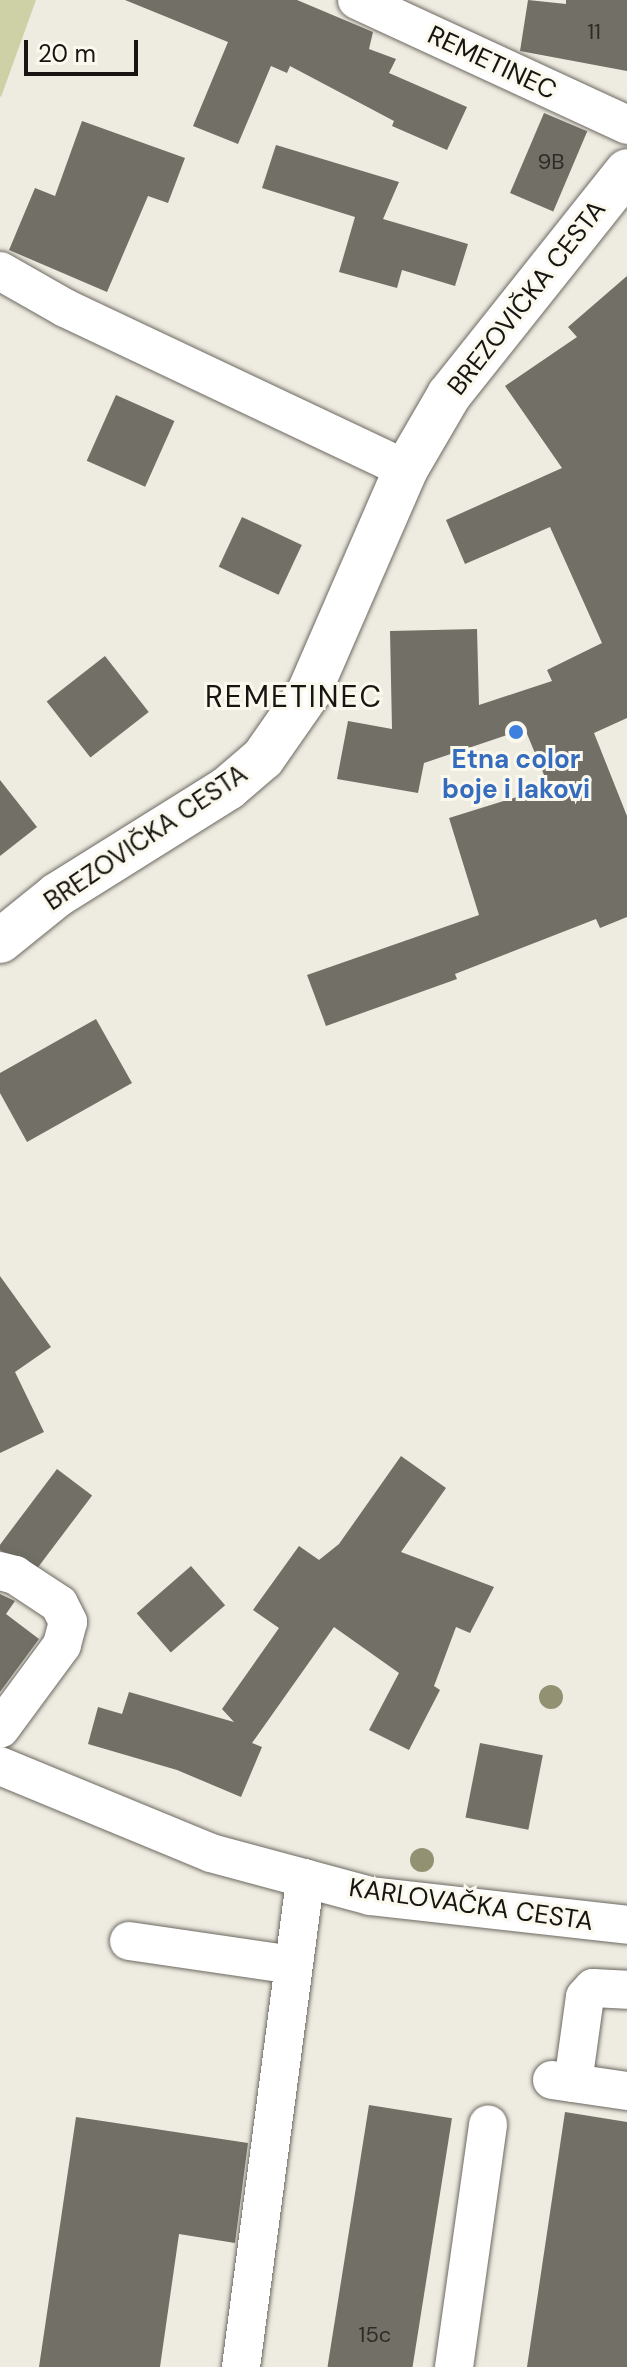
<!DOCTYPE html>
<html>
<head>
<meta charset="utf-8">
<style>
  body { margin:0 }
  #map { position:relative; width:627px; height:2367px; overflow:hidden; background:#eeebe1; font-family:"DM Sans",sans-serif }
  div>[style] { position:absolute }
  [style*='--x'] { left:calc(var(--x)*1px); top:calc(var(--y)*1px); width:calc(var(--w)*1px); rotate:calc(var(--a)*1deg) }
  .green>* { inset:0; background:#ced1a6 }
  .building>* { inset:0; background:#716f66; transform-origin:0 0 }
  .roads { filter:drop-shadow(0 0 2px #6c6961) drop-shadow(0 0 2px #6c6961) }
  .minor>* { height:38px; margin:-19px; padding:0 19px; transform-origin:19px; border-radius:19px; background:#fff }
  .major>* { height:44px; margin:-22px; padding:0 22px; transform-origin:22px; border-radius:22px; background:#fff }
  .trees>* { width:24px; height:24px; margin:-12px; border-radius:50%; background:#929272 }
  .dots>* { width:22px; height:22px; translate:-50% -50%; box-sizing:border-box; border:4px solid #fbf8ee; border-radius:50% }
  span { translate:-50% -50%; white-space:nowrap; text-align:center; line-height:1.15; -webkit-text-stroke:6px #fbf8ee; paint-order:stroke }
  .number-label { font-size:22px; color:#2d2c26 }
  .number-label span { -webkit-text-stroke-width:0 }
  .street-label { font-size:26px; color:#161511 }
  .shop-label { font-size:26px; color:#366cbe; font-weight:700 }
  .quarter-label { font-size:30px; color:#161511; letter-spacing:2px }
  .scale { position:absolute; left:24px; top:40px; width:114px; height:36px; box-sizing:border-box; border:4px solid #161511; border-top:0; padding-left:10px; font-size:24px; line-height:28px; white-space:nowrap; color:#161511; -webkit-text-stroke:6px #fbf8ee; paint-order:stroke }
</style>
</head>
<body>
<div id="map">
  <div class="green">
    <div style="clip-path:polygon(0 0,36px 0,1px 97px,0 96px)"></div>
  </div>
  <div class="building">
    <div style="clip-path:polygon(125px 0,297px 0,373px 32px,369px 49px,396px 59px,389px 73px,467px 107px,447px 150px,392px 126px,394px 121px,290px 66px,287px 73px,271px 66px,238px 144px,193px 126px,228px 42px)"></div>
    <div style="clip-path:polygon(528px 0,566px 4px,566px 0,627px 0,627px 71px,520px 51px)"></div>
    <div style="left:544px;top:113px;width:47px;height:87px;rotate:23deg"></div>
    <div style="clip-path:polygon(82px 121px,185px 158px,168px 203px,148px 196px,107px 292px,9px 250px,35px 188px,55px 196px)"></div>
    <div style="clip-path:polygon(276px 145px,399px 182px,383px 219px,468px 244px,455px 286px,402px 270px,397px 288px,339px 272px,355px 217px,262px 188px)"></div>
    <div style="clip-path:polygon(627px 276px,627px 718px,594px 733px,627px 816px,627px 917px,600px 928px,596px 919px,455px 974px,457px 979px,326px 1026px,307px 975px,479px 915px,449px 818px,549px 787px,525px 729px,424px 763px,418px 793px,337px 779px,348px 721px,392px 729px,390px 631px,477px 629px,479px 705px,552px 681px,547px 670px,602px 643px,550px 527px,465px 564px,446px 520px,562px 468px,505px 386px,577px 337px,568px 327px)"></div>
    <div style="left:116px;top:395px;width:64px;height:72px;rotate:24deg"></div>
    <div style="left:242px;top:517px;width:66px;height:55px;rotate:25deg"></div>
    <div style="left:105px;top:656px;width:71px;height:74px;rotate:52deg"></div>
    <div style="clip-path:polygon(0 780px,37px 827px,0 856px)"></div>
    <div style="clip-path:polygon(96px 1019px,132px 1083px,27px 1142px,0 1093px,0 1073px)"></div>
    <div style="clip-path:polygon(0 1276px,51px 1347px,15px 1372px,44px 1432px,0 1453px)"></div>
    <div style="clip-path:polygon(401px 1456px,446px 1488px,401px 1552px,494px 1587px,470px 1633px,456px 1627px,434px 1686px,440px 1690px,409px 1750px,369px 1730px,399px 1673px,334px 1627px,252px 1743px,262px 1747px,241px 1797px,177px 1770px,88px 1744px,98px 1707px,122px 1714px,129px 1692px,234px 1722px,222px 1709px,279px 1628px,253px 1610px,299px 1546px,319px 1560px,339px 1544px)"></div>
    <div style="left:57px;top:1469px;width:44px;height:99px;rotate:37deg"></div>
    <div style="left:191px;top:1566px;width:52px;height:72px;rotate:49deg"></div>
    <div style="clip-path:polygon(0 1594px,15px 1601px,6px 1614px,39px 1639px,0 1692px)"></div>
    <div style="left:480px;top:1743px;width:64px;height:76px;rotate:11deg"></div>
    <div style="left:369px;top:2105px;width:84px;height:265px;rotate:9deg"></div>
    <div style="clip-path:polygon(565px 2112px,627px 2122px,627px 2367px,527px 2367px)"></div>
    <div style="clip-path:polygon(76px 2117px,248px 2143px,235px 2243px,179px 2234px,160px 2367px,39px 2367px)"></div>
  </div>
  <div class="roads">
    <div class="minor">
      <div style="--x:357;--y:0;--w:298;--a:24.8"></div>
      <div style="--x:0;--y:271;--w:75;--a:29.6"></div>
      <div style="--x:65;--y:308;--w:377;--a:25.3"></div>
      <div style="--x:0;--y:1571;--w:16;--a:15"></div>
      <div style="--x:15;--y:1575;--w:53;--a:33.4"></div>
      <div style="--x:59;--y:1604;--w:20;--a:63"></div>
      <div style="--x:68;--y:1622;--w:24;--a:105"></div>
      <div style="--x:62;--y:1645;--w:104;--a:126.4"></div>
      <div style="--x:0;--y:1766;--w:228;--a:22.4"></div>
      <div style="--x:211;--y:1853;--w:165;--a:15.1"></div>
      <div style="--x:370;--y:1896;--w:259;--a:6.4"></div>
      <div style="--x:129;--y:1941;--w:166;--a:8.3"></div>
      <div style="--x:552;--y:2080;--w:76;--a:8.3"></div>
      <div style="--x:573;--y:2083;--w:87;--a:-82.1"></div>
      <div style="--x:585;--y:1997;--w:12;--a:-48"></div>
      <div style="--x:593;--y:1988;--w:34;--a:3"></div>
      <div style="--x:241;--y:2367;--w:493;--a:-82.5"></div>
      <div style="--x:454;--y:2367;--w:245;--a:-82"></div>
    </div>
    <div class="major">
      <div style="--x:0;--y:941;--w:73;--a:-38.9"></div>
      <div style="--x:57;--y:895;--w:202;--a:-32"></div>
      <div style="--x:228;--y:788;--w:46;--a:-40.6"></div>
      <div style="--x:263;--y:758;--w:80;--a:-55.1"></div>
      <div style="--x:309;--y:692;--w:243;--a:-66.5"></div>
      <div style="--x:406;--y:469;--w:86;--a:-59.8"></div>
      <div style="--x:449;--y:395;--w:286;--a:-51.5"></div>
    </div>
  </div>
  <div class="trees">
    <div style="left:551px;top:1697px"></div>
    <div style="left:422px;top:1860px"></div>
  </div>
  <div class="dots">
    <div style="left:516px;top:732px;background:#3f7fe0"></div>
  </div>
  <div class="number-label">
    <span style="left:594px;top:32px">11</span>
    <span style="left:551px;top:162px">9B</span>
    <span style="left:375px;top:2335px">15c</span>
  </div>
  <div class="street-label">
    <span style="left:492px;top:63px;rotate:25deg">REMETINEC</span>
    <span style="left:527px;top:298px;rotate:-52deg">BREZOVIČKA CESTA</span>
    <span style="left:146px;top:838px;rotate:-34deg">BREZOVIČKA CESTA</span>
    <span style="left:471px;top:1905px;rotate:8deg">KARLOVAČKA CESTA</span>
  </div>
  <div class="shop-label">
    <span style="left:516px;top:775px">Etna color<br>boje i lakovi</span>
  </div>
  <div class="quarter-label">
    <span style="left:294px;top:697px">REMETINEC</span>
  </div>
  <div class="scale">20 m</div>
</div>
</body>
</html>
